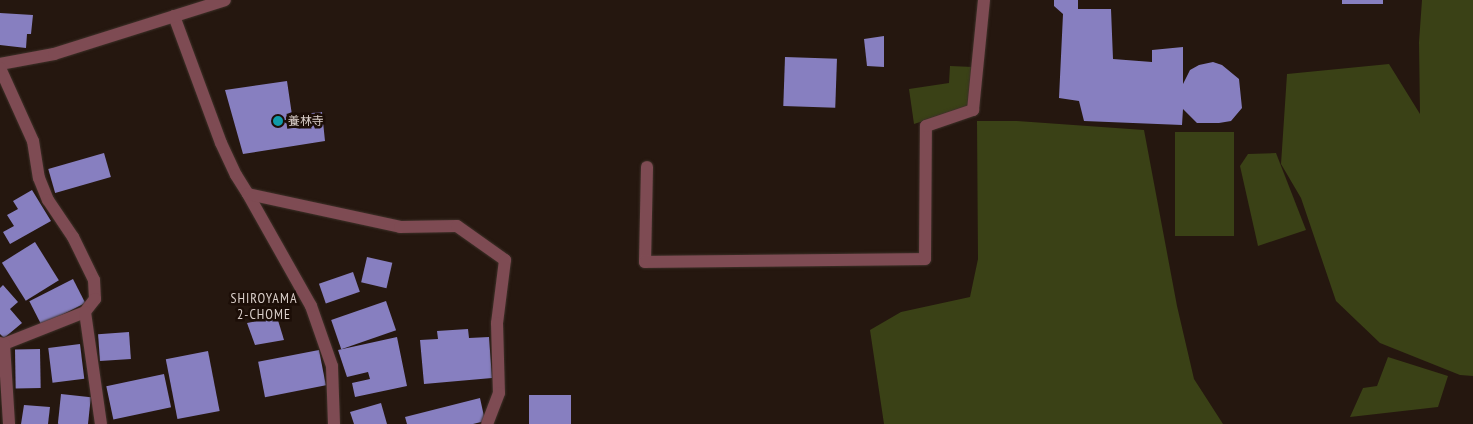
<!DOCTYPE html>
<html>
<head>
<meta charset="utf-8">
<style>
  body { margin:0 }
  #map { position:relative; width:1473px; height:424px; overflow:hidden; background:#25170f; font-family:"PT Sans Narrow","Noto Sans JP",sans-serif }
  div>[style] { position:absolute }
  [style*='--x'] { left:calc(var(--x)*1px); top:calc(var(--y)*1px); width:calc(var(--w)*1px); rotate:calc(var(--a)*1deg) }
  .green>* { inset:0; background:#3a4116; transform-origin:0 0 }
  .building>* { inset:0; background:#877fc0; transform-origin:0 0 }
  .roads { filter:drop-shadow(0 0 1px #3e3129) drop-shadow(0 0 1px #3e3129) }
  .minor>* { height:12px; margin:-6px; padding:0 6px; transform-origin:6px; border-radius:6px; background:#7e4b53 }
  .dots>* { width:14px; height:14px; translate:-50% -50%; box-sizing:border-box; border:2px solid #1c0e07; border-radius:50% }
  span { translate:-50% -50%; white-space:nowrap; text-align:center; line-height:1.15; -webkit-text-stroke:5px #1c0e07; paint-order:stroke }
  .poi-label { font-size:12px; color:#dacfca }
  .left { translate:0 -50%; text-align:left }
  .neighbourhood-label { font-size:14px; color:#dacfca; letter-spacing:1px }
</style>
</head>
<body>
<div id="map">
  <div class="green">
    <div style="clip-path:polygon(1422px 0,1473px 0,1473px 376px,1460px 375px,1380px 343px,1336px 301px,1301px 198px,1281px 164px,1287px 74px,1389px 64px,1420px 114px,1419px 42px)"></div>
    <div style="clip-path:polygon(950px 66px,973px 67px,970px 106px,914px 124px,909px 89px,949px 83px)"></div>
    <div style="clip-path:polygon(977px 121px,1017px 121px,1144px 130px,1177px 306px,1194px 379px,1223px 424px,884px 424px,870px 330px,901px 312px,970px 297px,978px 259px)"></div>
    <div style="left:1175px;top:132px;width:59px;height:104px"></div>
    <div style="clip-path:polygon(1276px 153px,1306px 230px,1258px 246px,1240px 166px,1248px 154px)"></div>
    <div style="clip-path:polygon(1388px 357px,1448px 376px,1438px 407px,1350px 417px,1363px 388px,1377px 386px)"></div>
  </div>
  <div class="building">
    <div style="clip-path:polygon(1054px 0,1078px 0,1078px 9px,1111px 9px,1113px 59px,1152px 62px,1152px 50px,1183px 47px,1183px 84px,1190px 70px,1199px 65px,1213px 62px,1222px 65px,1239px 79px,1242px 108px,1231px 121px,1219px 123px,1197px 123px,1183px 109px,1182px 125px,1084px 121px,1079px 101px,1059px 98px,1063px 14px,1054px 6px)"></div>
    <div style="left:1342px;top:0;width:41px;height:4px"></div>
    <div style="clip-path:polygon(0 13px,33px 15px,31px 34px,27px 34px,26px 48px,0 45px)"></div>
    <div style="clip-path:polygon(884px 36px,884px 67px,867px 66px,864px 39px)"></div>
    <div style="left:785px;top:57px;width:52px;height:49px;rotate:2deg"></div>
    <div style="clip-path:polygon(287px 81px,292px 115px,322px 112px,325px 141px,243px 154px,225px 90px)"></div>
    <div style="left:104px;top:153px;width:25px;height:58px;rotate:74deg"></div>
    <div style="clip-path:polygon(32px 190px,51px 221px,10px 244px,3px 232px,14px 226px,7px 215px,18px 209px,13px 201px)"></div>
    <div style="left:35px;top:242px;width:45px;height:39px;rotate:58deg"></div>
    <div style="left:367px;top:257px;width:26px;height:26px;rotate:13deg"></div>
    <div style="left:353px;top:272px;width:21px;height:36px;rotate:71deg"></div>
    <div style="left:73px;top:279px;width:27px;height:49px;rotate:63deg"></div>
    <div style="clip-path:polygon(3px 285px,18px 302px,10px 309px,22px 323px,4px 338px,0 334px,0 288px)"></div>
    <div style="left:386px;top:301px;width:31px;height:58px;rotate:71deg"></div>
    <div style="clip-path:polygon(277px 317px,284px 340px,255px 345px,247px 323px)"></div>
    <div style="clip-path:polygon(468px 329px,469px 338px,489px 337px,492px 378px,424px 384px,420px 340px,438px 339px,437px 331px)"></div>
    <div style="left:129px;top:332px;width:27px;height:31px;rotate:86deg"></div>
    <div style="clip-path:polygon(397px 337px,407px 386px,355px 397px,352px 383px,370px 379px,368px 372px,347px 377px,338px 350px)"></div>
    <div style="left:80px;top:344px;width:35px;height:32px;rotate:83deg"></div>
    <div style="left:40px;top:349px;width:39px;height:25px;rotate:89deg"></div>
    <div style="left:319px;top:350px;width:36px;height:62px;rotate:79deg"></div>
    <div style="left:208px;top:351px;width:61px;height:43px;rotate:79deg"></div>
    <div style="left:164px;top:374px;width:34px;height:59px;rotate:78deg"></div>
    <div style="left:61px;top:394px;width:30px;height:30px;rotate:6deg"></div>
    <div style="left:529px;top:395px;width:42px;height:29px"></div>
    <div style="clip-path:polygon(480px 398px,485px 421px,473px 424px,407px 424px,405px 417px)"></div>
    <div style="clip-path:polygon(381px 403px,387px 424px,354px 424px,350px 412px)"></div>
    <div style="clip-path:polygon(24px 405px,50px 407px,48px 424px,21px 424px)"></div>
  </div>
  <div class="roads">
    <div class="minor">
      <div style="--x:174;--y:16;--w:135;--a:69.7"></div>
      <div style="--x:221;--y:143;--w:35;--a:65"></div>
      <div style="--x:236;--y:175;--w:22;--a:58"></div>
      <div style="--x:0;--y:64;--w:55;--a:-10.5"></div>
      <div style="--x:54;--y:54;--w:179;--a:-17.5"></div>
      <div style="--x:0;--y:68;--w:80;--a:65.7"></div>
      <div style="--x:33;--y:141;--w:37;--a:81"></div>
      <div style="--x:39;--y:178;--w:24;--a:68"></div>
      <div style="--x:48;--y:200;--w:45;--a:56"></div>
      <div style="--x:73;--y:237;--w:48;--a:64"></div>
      <div style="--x:94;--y:280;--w:19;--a:87"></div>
      <div style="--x:95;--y:299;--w:16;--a:128"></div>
      <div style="--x:85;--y:312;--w:87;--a:158.4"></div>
      <div style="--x:4;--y:344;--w:4;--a:-166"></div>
      <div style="--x:647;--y:167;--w:95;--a:91.2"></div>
      <div style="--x:645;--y:262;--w:280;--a:-0.6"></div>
      <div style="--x:925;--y:259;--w:133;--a:-89.6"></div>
      <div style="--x:926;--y:126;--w:50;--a:-18.8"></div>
      <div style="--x:973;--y:110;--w:111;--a:-84.3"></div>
      <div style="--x:85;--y:312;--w:113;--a:81.9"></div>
      <div style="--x:4;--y:344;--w:80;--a:86.4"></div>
      <div style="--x:334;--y:424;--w:58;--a:-92"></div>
      <div style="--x:332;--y:366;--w:64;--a:-109.3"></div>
      <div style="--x:311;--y:306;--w:129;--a:-119.4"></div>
      <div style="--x:248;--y:194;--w:156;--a:12.2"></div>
      <div style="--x:400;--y:227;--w:57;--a:-1"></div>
      <div style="--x:457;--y:226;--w:59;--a:35.3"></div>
      <div style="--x:505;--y:260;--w:64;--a:97.2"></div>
      <div style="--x:497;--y:323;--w:70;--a:88.4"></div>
      <div style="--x:499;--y:393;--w:33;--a:111"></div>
    </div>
  </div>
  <div class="dots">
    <div style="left:278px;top:121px;background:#0f9aa8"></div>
  </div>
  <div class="poi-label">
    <span class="left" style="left:288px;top:121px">養林寺</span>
  </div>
  <div class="neighbourhood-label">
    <span style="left:264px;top:306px">SHIROYAMA<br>2-CHOME</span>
  </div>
</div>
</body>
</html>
